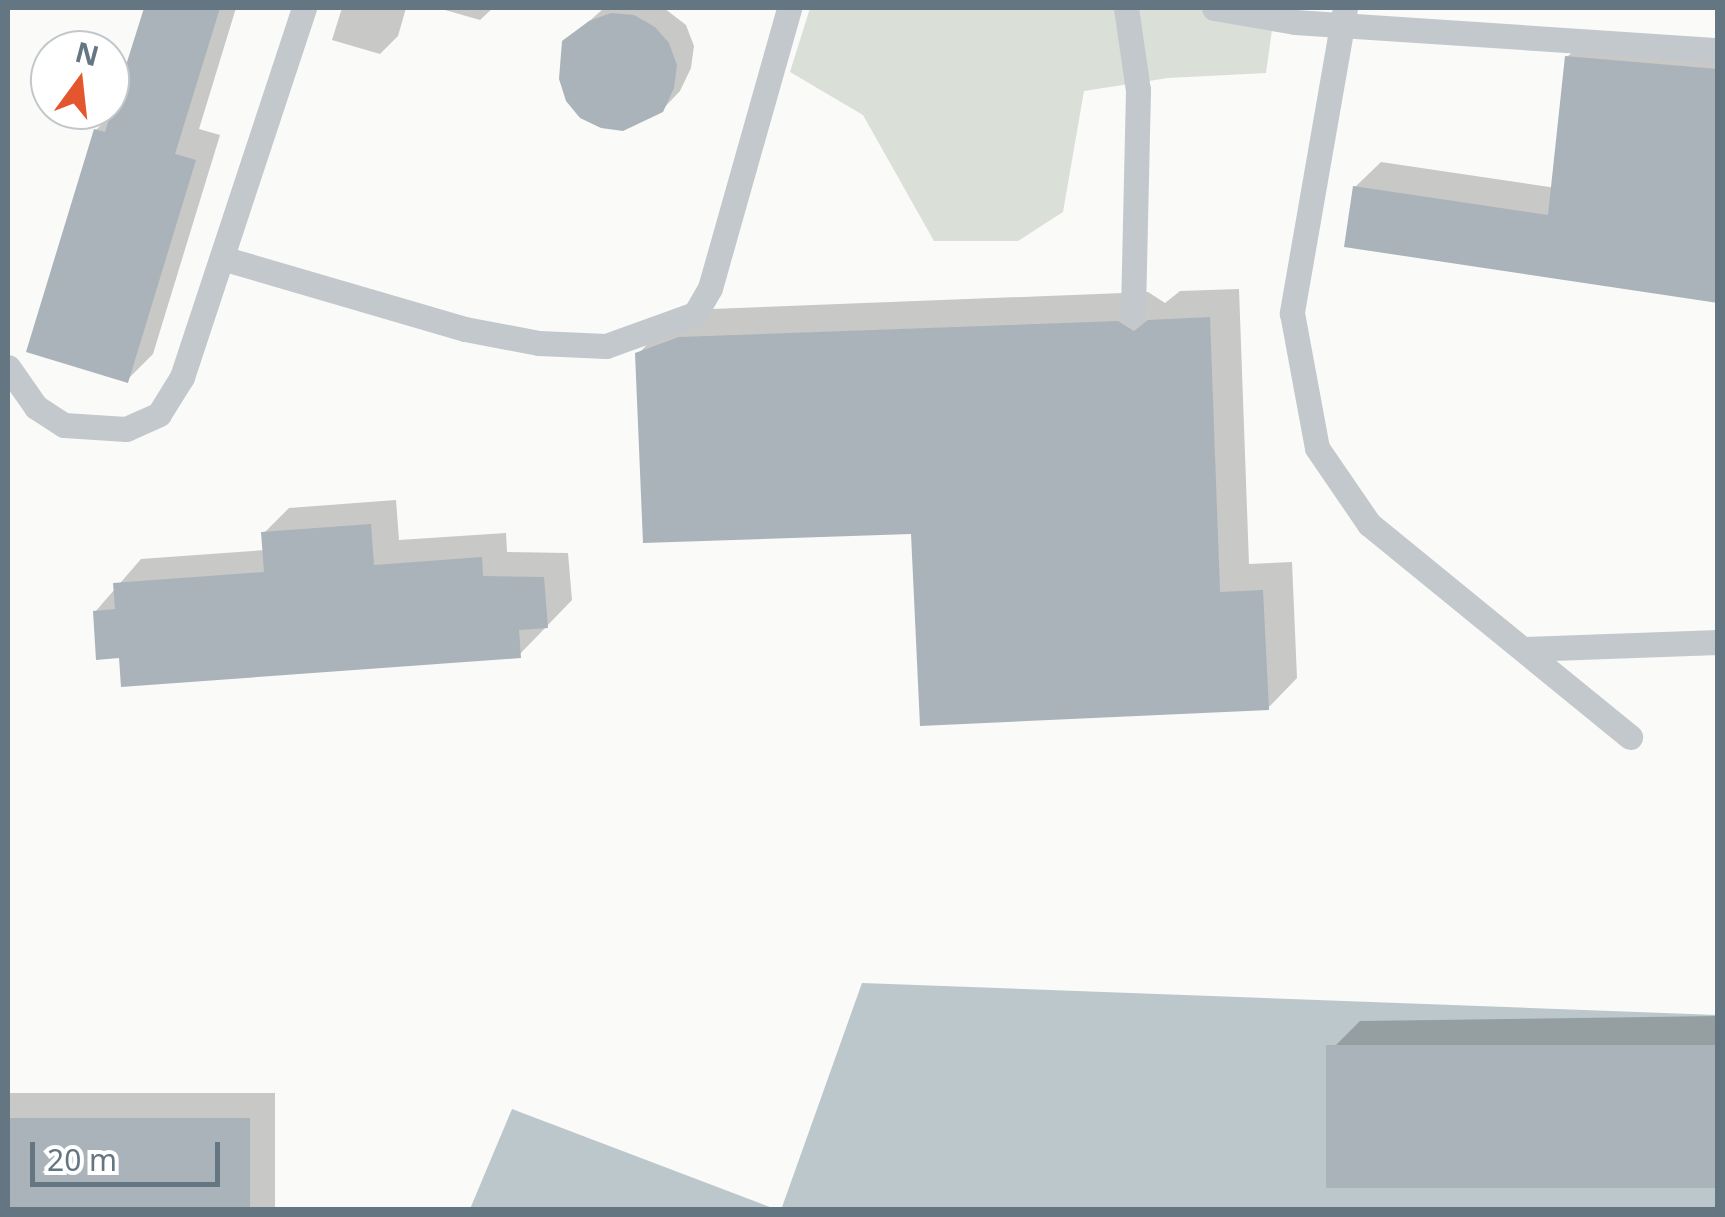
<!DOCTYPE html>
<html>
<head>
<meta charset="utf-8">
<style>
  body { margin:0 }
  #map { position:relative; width:1725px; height:1217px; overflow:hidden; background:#fafaf8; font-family:"Noto Sans",sans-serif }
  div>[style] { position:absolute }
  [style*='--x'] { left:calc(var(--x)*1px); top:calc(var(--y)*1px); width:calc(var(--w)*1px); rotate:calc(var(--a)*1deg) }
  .green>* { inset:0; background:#dadfd7 }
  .water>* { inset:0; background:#bbc7cb }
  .shadow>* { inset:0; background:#0003; transform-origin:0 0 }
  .building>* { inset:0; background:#aab3b9; transform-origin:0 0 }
  .service>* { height:25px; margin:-12.5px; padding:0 12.5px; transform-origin:12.5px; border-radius:12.5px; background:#c3c8cc }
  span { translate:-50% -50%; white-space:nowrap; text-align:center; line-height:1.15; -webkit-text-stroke:10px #fff; paint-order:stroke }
  .frame { position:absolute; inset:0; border:10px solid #657683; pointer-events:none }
  .north { position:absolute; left:30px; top:30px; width:100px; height:100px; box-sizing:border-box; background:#fff; border:2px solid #c1c8cd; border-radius:50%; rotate:15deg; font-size:28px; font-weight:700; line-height:40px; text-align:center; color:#657683 }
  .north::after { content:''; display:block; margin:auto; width:35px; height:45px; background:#e4572e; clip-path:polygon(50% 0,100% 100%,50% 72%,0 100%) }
  .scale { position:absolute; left:30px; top:1142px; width:190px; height:45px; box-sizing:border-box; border:5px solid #657683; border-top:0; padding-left:12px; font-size:30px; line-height:35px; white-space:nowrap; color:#657683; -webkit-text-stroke:8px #fff; paint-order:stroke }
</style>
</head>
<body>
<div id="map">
  <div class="green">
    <div style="clip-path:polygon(810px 8px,1275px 8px,1266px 73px,1168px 78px,1084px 91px,1063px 212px,1018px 241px,934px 241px,863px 115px,790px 72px)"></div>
  </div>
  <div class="water">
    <div style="clip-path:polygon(862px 983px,1717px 1015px,1717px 1209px,781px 1210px)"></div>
    <div style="clip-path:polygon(512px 1109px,775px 1209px,470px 1209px)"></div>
  </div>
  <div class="shadow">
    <div style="clip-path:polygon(146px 8px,236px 8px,199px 129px,220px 135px,153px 354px,127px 380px,96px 130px,114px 112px)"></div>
    <div style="clip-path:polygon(342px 8px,406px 8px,398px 36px,380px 54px,332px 40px)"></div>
    <div style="clip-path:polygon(438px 8px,493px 8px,480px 20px)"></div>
    <div style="clip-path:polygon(604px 8px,664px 8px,686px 25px,694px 46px,691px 68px,680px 91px,662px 110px,565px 43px)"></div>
    <div style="clip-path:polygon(1586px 39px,1718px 51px,1718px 144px,1567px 57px)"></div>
    <div style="clip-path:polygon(1381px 162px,1718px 212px,1347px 245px,1355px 187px)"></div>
    <div style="clip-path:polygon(1239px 289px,1249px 564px,1292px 562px,1297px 678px,1268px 708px,913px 531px,638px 354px,667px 324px,711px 309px,1148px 292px,1165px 303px,1180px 291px)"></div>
    <div style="clip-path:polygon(396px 500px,399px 540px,506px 533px,507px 552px,568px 553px,572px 600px,519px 655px,121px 656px,95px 612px,141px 559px,265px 550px,264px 533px,289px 508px)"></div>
    <div style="clip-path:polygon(1718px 1016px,1718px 1186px,1329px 1052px,1360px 1021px)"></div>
    <div style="left:275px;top:1093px;width:117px;height:267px;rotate:90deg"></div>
  </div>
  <div class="building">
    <div style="clip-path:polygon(144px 8px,220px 8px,175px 154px,196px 160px,128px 383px,26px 352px,94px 129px,105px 132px)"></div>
    <div style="clip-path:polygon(611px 13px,634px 15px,655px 27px,669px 43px,677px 65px,674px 88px,663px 112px,623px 131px,601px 128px,580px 118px,566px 101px,559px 79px,562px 41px,589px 21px)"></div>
    <div style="clip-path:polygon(1565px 56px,1718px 69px,1718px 303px,1344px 247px,1353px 186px,1548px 215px)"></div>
    <div style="clip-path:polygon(1210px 317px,1220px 592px,1263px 590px,1269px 710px,920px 726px,911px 534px,643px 543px,635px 353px,679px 337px,1118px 321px,1134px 331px,1148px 320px)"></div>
    <div style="clip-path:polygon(371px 524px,374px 565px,482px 557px,483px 576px,544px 577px,548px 628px,519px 630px,521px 658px,121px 687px,119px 658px,96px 660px,93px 611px,115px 609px,113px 583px,264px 572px,261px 532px)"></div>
    <div style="left:1718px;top:1045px;width:143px;height:392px;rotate:90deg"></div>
    <div style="left:8px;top:1118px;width:242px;height:92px"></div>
  </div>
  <div class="service">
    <div style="--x:1126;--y:8;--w:83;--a:81.7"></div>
    <div style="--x:1138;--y:90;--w:225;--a:91.3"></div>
    <div style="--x:1214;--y:8;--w:82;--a:9.8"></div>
    <div style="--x:1295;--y:22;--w:424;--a:3.8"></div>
    <div style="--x:1345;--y:8;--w:310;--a:99.9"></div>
    <div style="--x:1292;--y:313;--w:137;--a:79.5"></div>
    <div style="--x:1317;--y:448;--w:92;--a:55.6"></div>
    <div style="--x:1369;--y:524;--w:337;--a:39.2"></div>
    <div style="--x:222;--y:258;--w:253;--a:16.3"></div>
    <div style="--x:465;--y:329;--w:75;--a:10.7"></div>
    <div style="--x:539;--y:343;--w:67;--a:2.6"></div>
    <div style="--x:606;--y:346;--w:95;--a:-19.8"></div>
    <div style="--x:695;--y:314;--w:30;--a:-60"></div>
    <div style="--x:710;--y:288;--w:291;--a:-74.2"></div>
    <div style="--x:8;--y:367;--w:49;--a:55"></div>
    <div style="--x:36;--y:407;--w:33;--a:33"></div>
    <div style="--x:64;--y:425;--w:62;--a:3.7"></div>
    <div style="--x:126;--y:429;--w:36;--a:-24"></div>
    <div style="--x:159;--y:414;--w:44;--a:-58.1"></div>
    <div style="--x:182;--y:377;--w:389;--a:-71.7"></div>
    <div style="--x:1525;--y:649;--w:193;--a:-2.1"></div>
  </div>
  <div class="frame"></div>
  <div class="north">N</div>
  <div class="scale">20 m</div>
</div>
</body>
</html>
